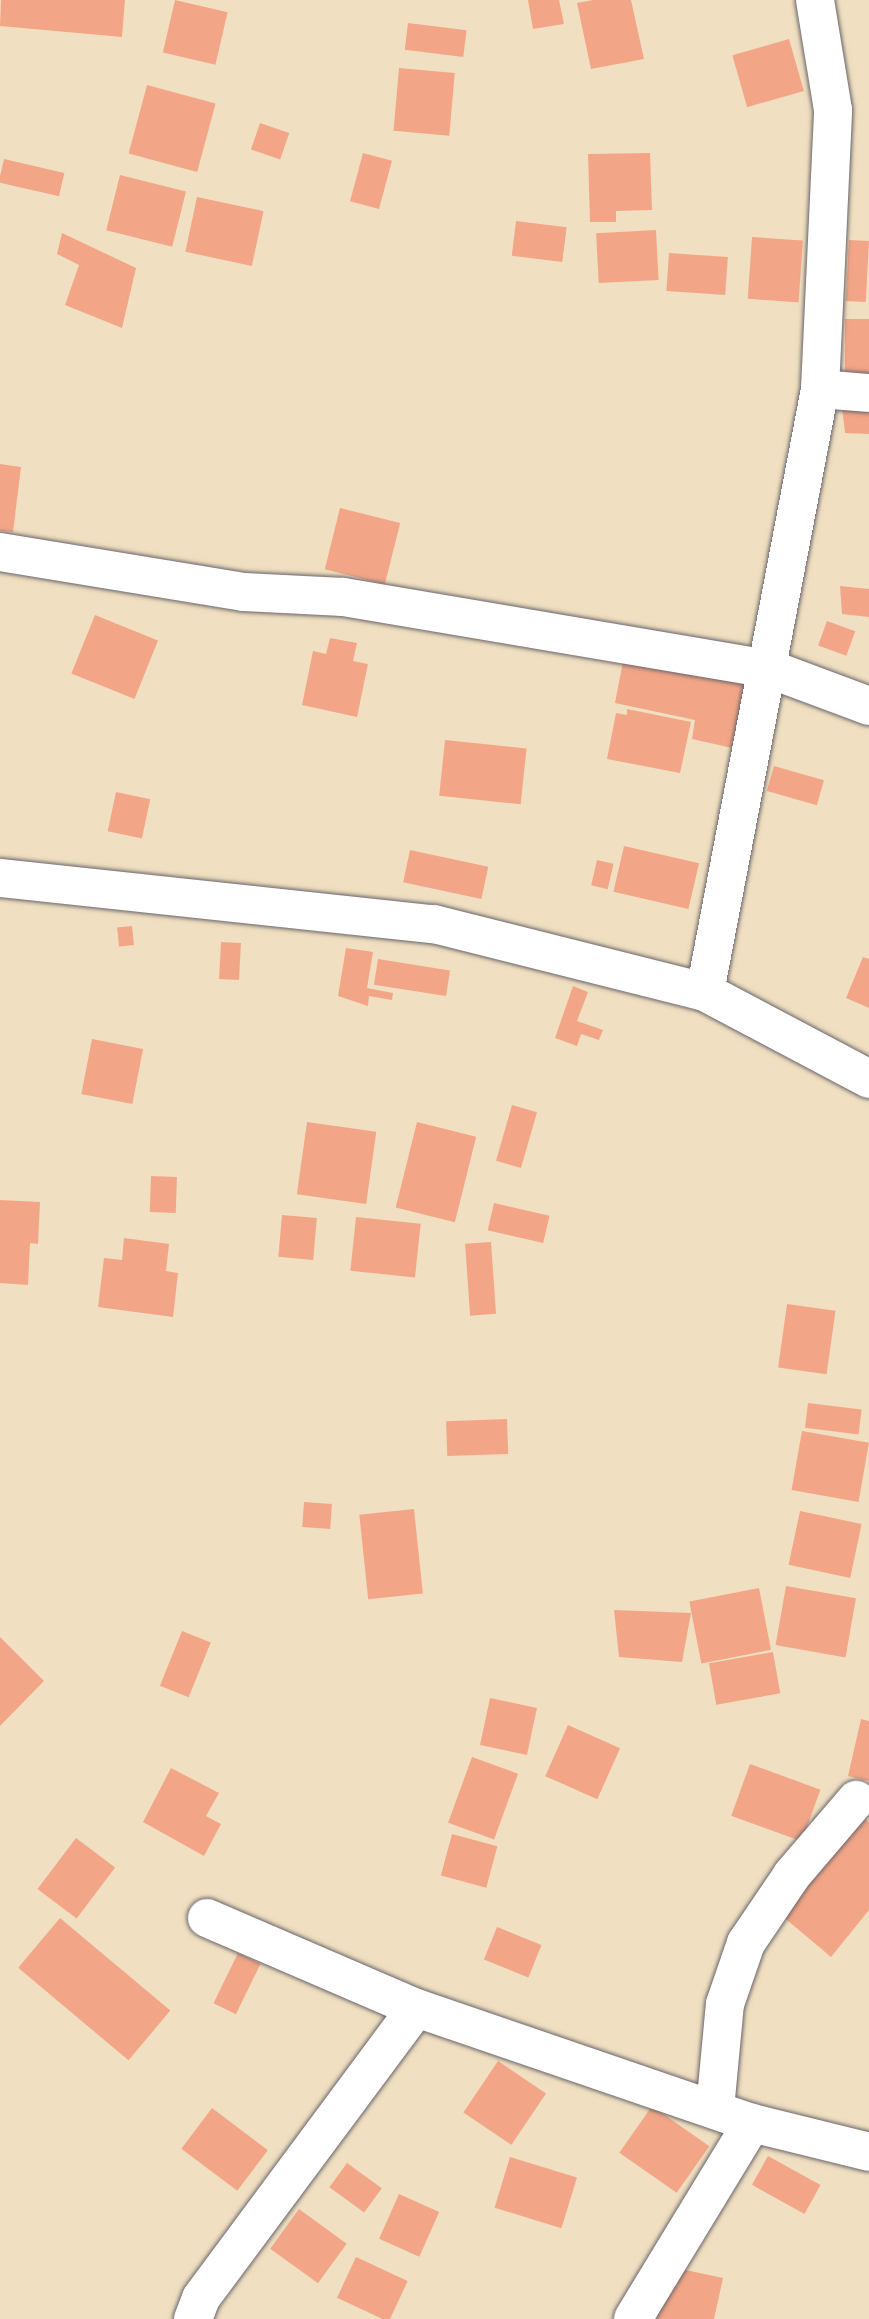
<!DOCTYPE html>
<html>
<head>
<meta charset="utf-8">
<style>
  body { margin:0 }
  #map { position:relative; width:869px; height:2319px; overflow:hidden; background:#f0e0c1; font-family:"Shantell Sans",sans-serif }
  div>[style] { position:absolute }
  [style*='--x'] { left:calc(var(--x)*1px); top:calc(var(--y)*1px); width:calc(var(--w)*1px); rotate:calc(var(--a)*1deg) }
  .building>* { inset:0; background:#f3a687; transform-origin:0 0 }
  .roads { filter:drop-shadow(0 0 2px #6a646a) drop-shadow(0 0 2px #6a646a) }
  .minor>* { height:38px; margin:-19px; padding:0 19px; transform-origin:19px; border-radius:19px; background:#fff }
  span { translate:-50% -50%; white-space:nowrap; text-align:center; line-height:1.15; -webkit-text-stroke:7px #f7f3e8; paint-order:stroke }
</style>
</head>
<body>
<div id="map">
  <div class="building">
    <div style="clip-path:polygon(1px 0,125px 0,122px 37px,0 26px)"></div>
    <div style="left:175px;top:0;width:54px;height:54px;rotate:13deg"></div>
    <div style="clip-path:polygon(528px 0,559px 0,564px 24px,533px 29px)"></div>
    <div style="clip-path:polygon(593px 0,631px 0,644px 59px,591px 69px,577px 3px)"></div>
    <div style="left:408px;top:23px;width:59px;height:27px;rotate:7deg"></div>
    <div style="left:789px;top:39px;width:54px;height:59px;rotate:74deg"></div>
    <div style="left:399px;top:68px;width:56px;height:63px;rotate:5deg"></div>
    <div style="left:147px;top:85px;width:71px;height:71px;rotate:15deg"></div>
    <div style="left:260px;top:123px;width:31px;height:28px;rotate:19deg"></div>
    <div style="left:363px;top:153px;width:30px;height:50px;rotate:15deg"></div>
    <div style="clip-path:polygon(650px 153px,652px 210px,616px 211px,616px 222px,590px 222px,588px 154px)"></div>
    <div style="left:4px;top:159px;width:62px;height:24px;rotate:13deg"></div>
    <div style="left:120px;top:175px;width:68px;height:57px;rotate:14deg"></div>
    <div style="left:197px;top:197px;width:68px;height:56px;rotate:12deg"></div>
    <div style="left:516px;top:221px;width:51px;height:35px;rotate:7deg"></div>
    <div style="left:656px;top:230px;width:50px;height:60px;rotate:87deg"></div>
    <div style="clip-path:polygon(62px 233px,136px 268px,122px 328px,65px 305px,79px 265px,57px 254px)"></div>
    <div style="left:752px;top:237px;width:51px;height:62px;rotate:4deg"></div>
    <div style="left:849px;top:240px;width:20px;height:61px;rotate:3deg"></div>
    <div style="left:669px;top:253px;width:59px;height:38px;rotate:4deg"></div>
    <div style="left:845px;top:319px;width:24px;height:61px"></div>
    <div style="clip-path:polygon(842px 407px,869px 408px,869px 434px,845px 433px)"></div>
    <div style="clip-path:polygon(0 464px,21px 467px,13px 532px,0 531px)"></div>
    <div style="left:340px;top:508px;width:62px;height:63px;rotate:14deg"></div>
    <div style="clip-path:polygon(840px 586px,869px 589px,869px 617px,842px 614px)"></div>
    <div style="left:95px;top:615px;width:68px;height:63px;rotate:22deg"></div>
    <div style="left:827px;top:621px;width:30px;height:26px;rotate:20deg"></div>
    <div style="clip-path:polygon(330px 638px,357px 643px,353px 661px,368px 664px,357px 717px,302px 705px,313px 651px,326px 654px)"></div>
    <div style="clip-path:polygon(625px 651px,747px 676px,732px 748px,692px 739px,695px 720px,615px 703px)"></div>
    <div style="clip-path:polygon(627px 709px,691px 722px,680px 773px,607px 759px,616px 713px,627px 715px)"></div>
    <div style="left:445px;top:740px;width:82px;height:56px;rotate:6deg"></div>
    <div style="left:774px;top:766px;width:52px;height:26px;rotate:16deg"></div>
    <div style="left:116px;top:792px;width:35px;height:40px;rotate:12deg"></div>
    <div style="left:624px;top:846px;width:77px;height:47px;rotate:13deg"></div>
    <div style="left:410px;top:850px;width:80px;height:33px;rotate:12deg"></div>
    <div style="left:597px;top:860px;width:17px;height:26px;rotate:13deg"></div>
    <div style="left:132px;top:926px;width:19px;height:15px;rotate:84deg"></div>
    <div style="left:221px;top:942px;width:20px;height:37px;rotate:3deg"></div>
    <div style="clip-path:polygon(346px 948px,373px 952px,367px 988px,393px 993px,392px 1000px,369px 996px,368px 1006px,338px 996px)"></div>
    <div style="clip-path:polygon(863px 957px,869px 959px,869px 1008px,846px 998px)"></div>
    <div style="left:378px;top:959px;width:73px;height:26px;rotate:9deg"></div>
    <div style="clip-path:polygon(573px 986px,588px 992px,577px 1021px,603px 1030px,599px 1040px,581px 1034px,577px 1046px,555px 1038px)"></div>
    <div style="left:92px;top:1039px;width:52px;height:56px;rotate:11deg"></div>
    <div style="left:512px;top:1105px;width:26px;height:58px;rotate:16deg"></div>
    <div style="left:307px;top:1122px;width:70px;height:73px;rotate:8deg"></div>
    <div style="left:417px;top:1122px;width:61px;height:88px;rotate:14deg"></div>
    <div style="left:151px;top:1176px;width:26px;height:36px;rotate:2deg"></div>
    <div style="clip-path:polygon(0 1200px,40px 1202px,38px 1244px,30px 1243px,28px 1285px,0 1283px)"></div>
    <div style="left:494px;top:1203px;width:57px;height:28px;rotate:13deg"></div>
    <div style="left:282px;top:1215px;width:35px;height:42px;rotate:5deg"></div>
    <div style="left:356px;top:1217px;width:65px;height:54px;rotate:6deg"></div>
    <div style="clip-path:polygon(124px 1238px,169px 1244px,166px 1271px,178px 1273px,173px 1317px,98px 1307px,104px 1258px,122px 1260px)"></div>
    <div style="left:491px;top:1242px;width:72px;height:26px;rotate:86deg"></div>
    <div style="left:787px;top:1304px;width:49px;height:64px;rotate:8deg"></div>
    <div style="left:808px;top:1403px;width:54px;height:25px;rotate:7deg"></div>
    <div style="left:507px;top:1419px;width:35px;height:61px;rotate:88deg"></div>
    <div style="left:802px;top:1431px;width:68px;height:60px;rotate:10deg"></div>
    <div style="left:304px;top:1502px;width:28px;height:25px;rotate:4deg"></div>
    <div style="left:414px;top:1509px;width:85px;height:55px;rotate:84deg"></div>
    <div style="left:800px;top:1511px;width:63px;height:55px;rotate:12deg"></div>
    <div style="left:786px;top:1586px;width:71px;height:60px;rotate:10deg"></div>
    <div style="left:759px;top:1588px;width:63px;height:71px;rotate:79deg"></div>
    <div style="clip-path:polygon(614px 1610px,691px 1613px,682px 1662px,619px 1657px)"></div>
    <div style="left:182px;top:1631px;width:31px;height:59px;rotate:22deg"></div>
    <div style="clip-path:polygon(0 1637px,44px 1681px,0 1726px)"></div>
    <div style="left:773px;top:1652px;width:42px;height:65px;rotate:80deg"></div>
    <div style="left:490px;top:1698px;width:48px;height:48px;rotate:12deg"></div>
    <div style="clip-path:polygon(861px 1719px,869px 1721px,869px 1781px,848px 1776px)"></div>
    <div style="left:568px;top:1725px;width:57px;height:56px;rotate:24deg"></div>
    <div style="left:472px;top:1757px;width:49px;height:70px;rotate:20deg"></div>
    <div style="left:750px;top:1764px;width:75px;height:55px;rotate:20deg"></div>
    <div style="clip-path:polygon(171px 1768px,219px 1793px,206px 1816px,221px 1824px,204px 1856px,143px 1822px)"></div>
    <div style="clip-path:polygon(862px 1816px,869px 1822px,869px 1910px,831px 1957px,781px 1915px)"></div>
    <div style="left:452px;top:1834px;width:47px;height:43px;rotate:15deg"></div>
    <div style="left:76px;top:1838px;width:49px;height:64px;rotate:37deg"></div>
    <div style="left:60px;top:1918px;width:144px;height:65px;rotate:40deg"></div>
    <div style="left:497px;top:1927px;width:48px;height:35px;rotate:22deg"></div>
    <div style="left:238px;top:1953px;width:25px;height:56px;rotate:26deg"></div>
    <div style="left:498px;top:2061px;width:58px;height:62px;rotate:34deg"></div>
    <div style="left:652px;top:2106px;width:70px;height:57px;rotate:35deg"></div>
    <div style="left:212px;top:2108px;width:70px;height:51px;rotate:37deg"></div>
    <div style="left:768px;top:2156px;width:60px;height:33px;rotate:29deg"></div>
    <div style="left:510px;top:2157px;width:70px;height:53px;rotate:17deg"></div>
    <div style="left:347px;top:2163px;width:43px;height:30px;rotate:36deg"></div>
    <div style="left:399px;top:2194px;width:44px;height:49px;rotate:24deg"></div>
    <div style="left:299px;top:2209px;width:59px;height:49px;rotate:36deg"></div>
    <div style="left:356px;top:2257px;width:57px;height:45px;rotate:25deg"></div>
    <div style="clip-path:polygon(681px 2269px,723px 2278px,714px 2319px,657px 2319px,664px 2284px,677px 2286px)"></div>
  </div>
  <div class="roads">
    <div class="minor">
      <div style="--x:820;--y:389;--w:49;--a:4.7"></div>
      <div style="--x:0;--y:552;--w:247;--a:9.3"></div>
      <div style="--x:244;--y:592;--w:99;--a:2.9"></div>
      <div style="--x:343;--y:597;--w:433;--a:9.6"></div>
      <div style="--x:770;--y:669;--w:106;--a:20.5"></div>
      <div style="--x:0;--y:878;--w:436;--a:6.1"></div>
      <div style="--x:434;--y:924;--w:279;--a:14.1"></div>
      <div style="--x:705;--y:992;--w:186;--a:27.9"></div>
      <div style="--x:705;--y:992;--w:614;--a:-79.2"></div>
      <div style="--x:820;--y:389;--w:279;--a:-87.3"></div>
      <div style="--x:833;--y:110;--w:111;--a:-99.3"></div>
      <div style="--x:207;--y:1918;--w:228;--a:23.3"></div>
      <div style="--x:416;--y:2008;--w:355;--a:18.9"></div>
      <div style="--x:752;--y:2123;--w:229;--a:121.3"></div>
      <div style="--x:715;--y:2109;--w:105;--a:-84.6"></div>
      <div style="--x:725;--y:2004;--w:65;--a:-71"></div>
      <div style="--x:746;--y:1943;--w:82;--a:-55.9"></div>
      <div style="--x:792;--y:1875;--w:99;--a:-49.5"></div>
      <div style="--x:752;--y:2123;--w:121;--a:13.9"></div>
      <div style="--x:193;--y:2319;--w:22;--a:-69"></div>
      <div style="--x:201;--y:2298;--w:361;--a:-53.4"></div>
    </div>
  </div>
</div>
</body>
</html>
